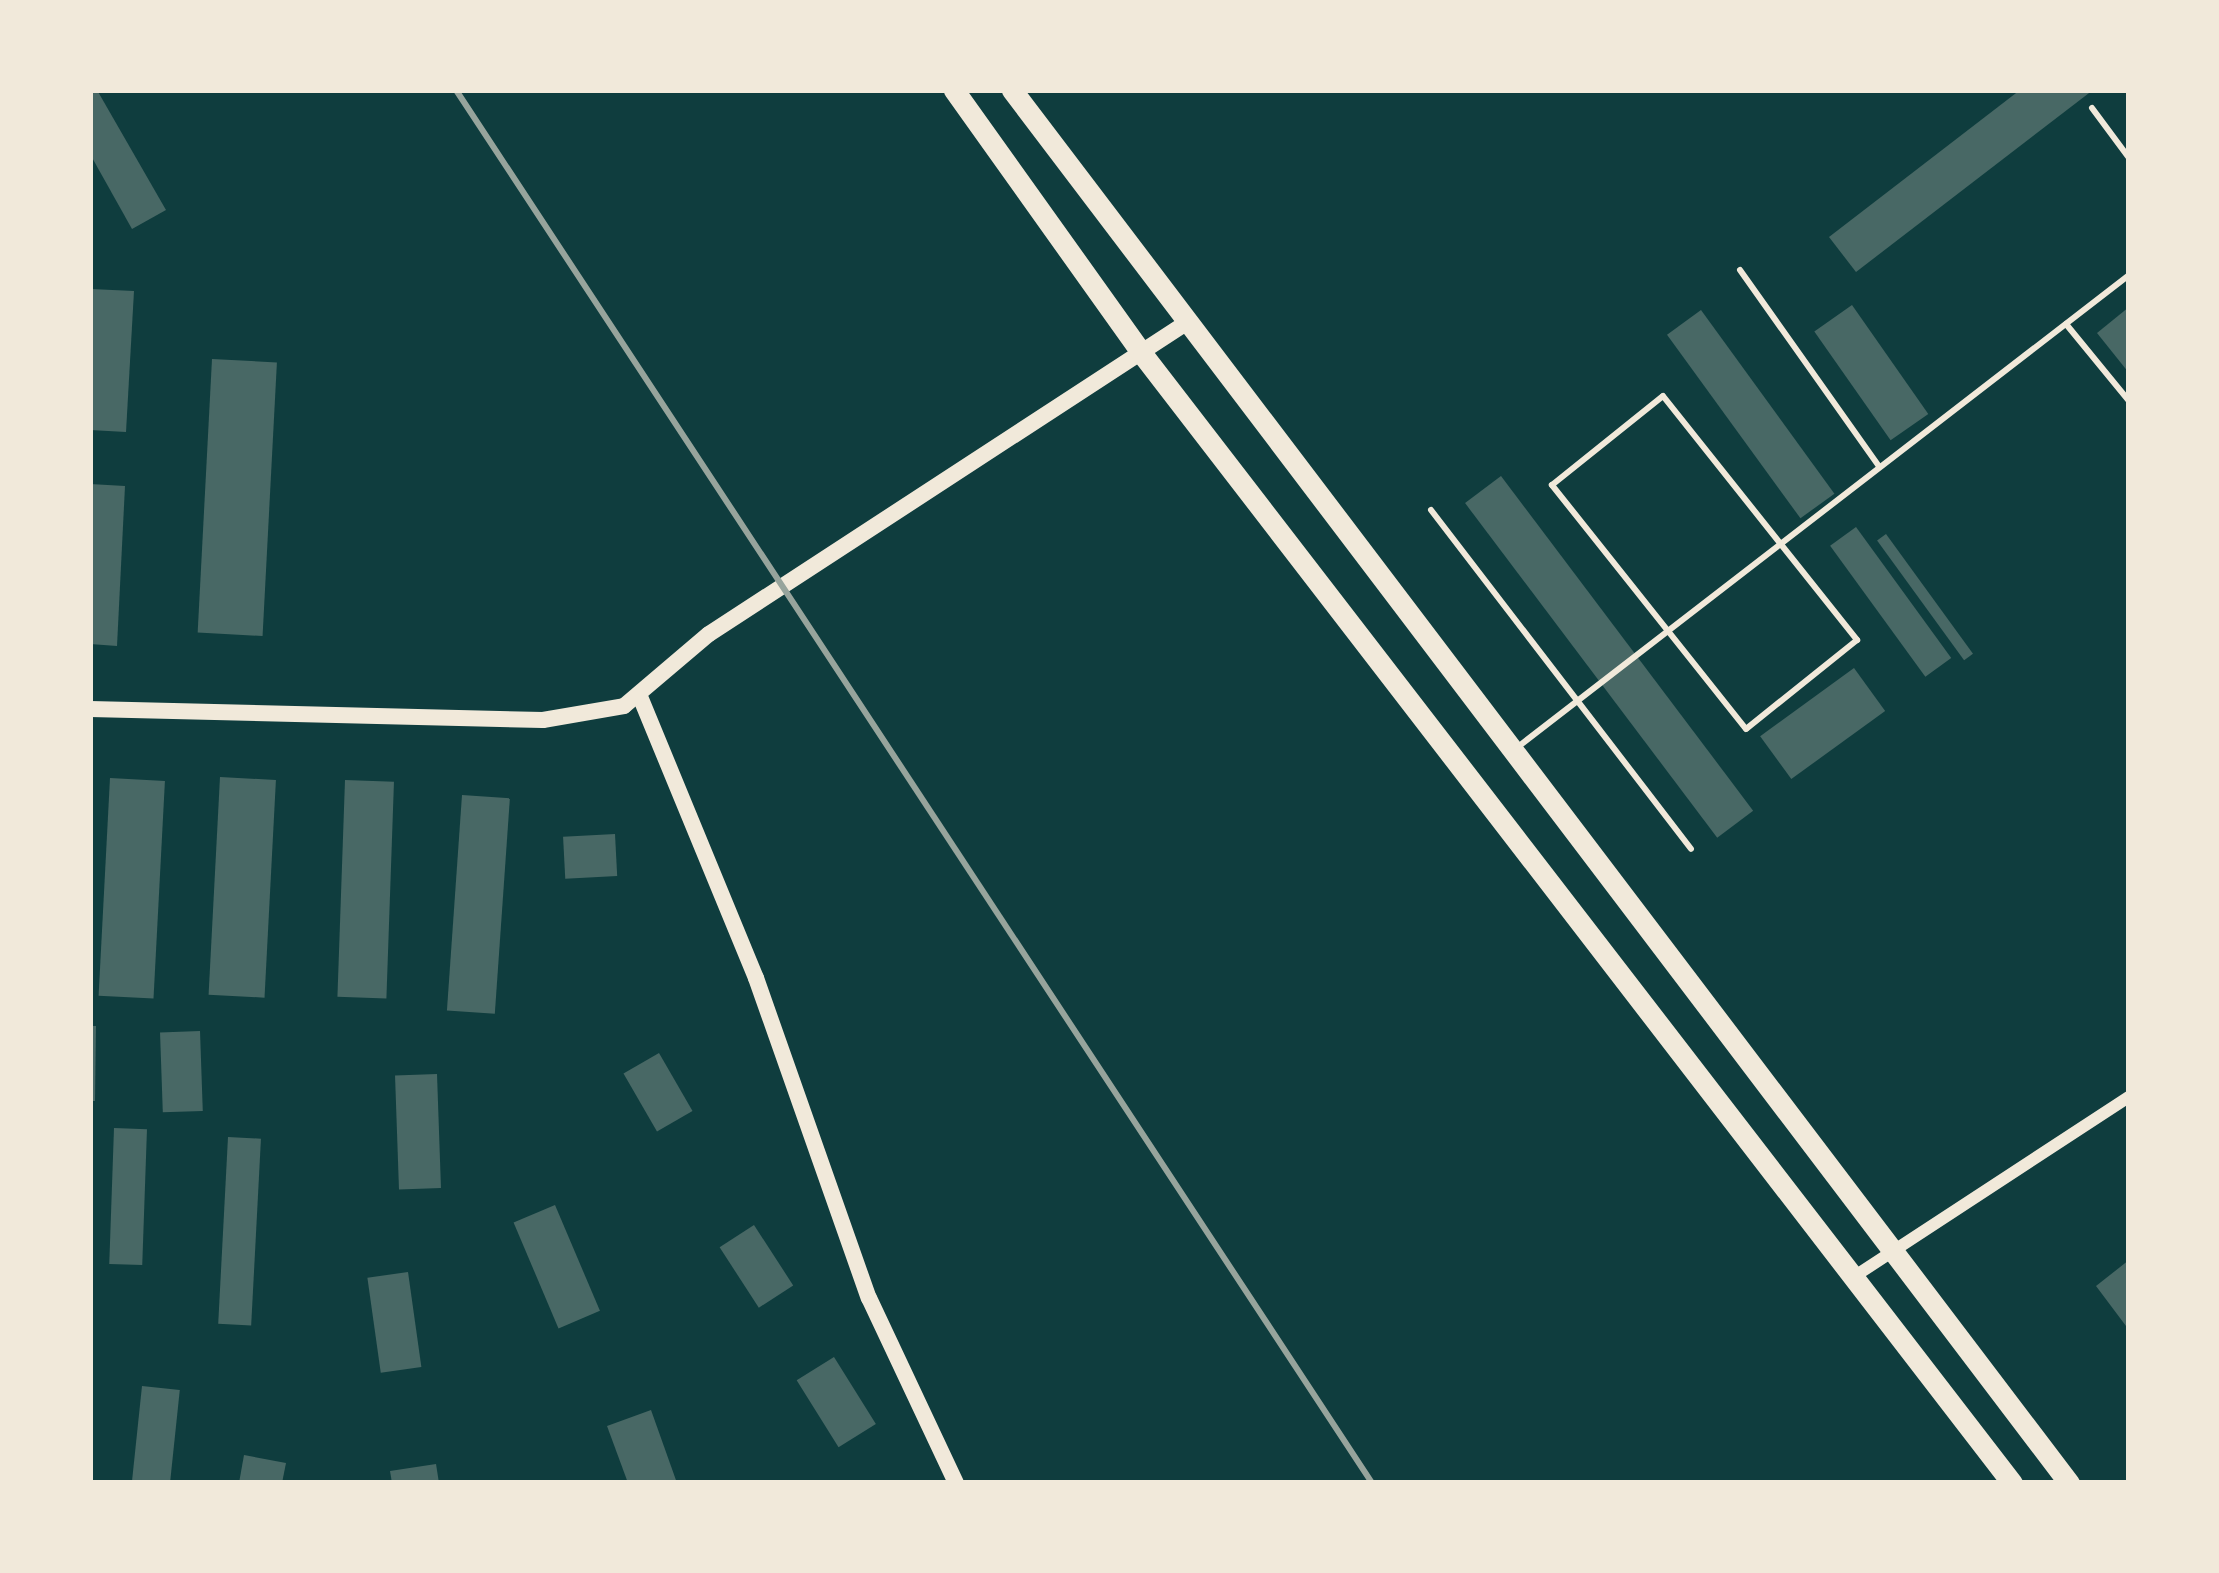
<!DOCTYPE html>
<html>
<head>
<meta charset="utf-8">
<style>
  body { margin:0 }
  #map { position:relative; width:2219px; height:1573px; overflow:hidden; background:#0f3d3e; font-family:"Source Sans 3",sans-serif }
  div>[style] { position:absolute }
  [style*='--x'] { left:calc(var(--x)*1px); top:calc(var(--y)*1px); width:calc(var(--w)*1px); rotate:calc(var(--a)*1deg) }
  .building>* { inset:0; background:#486865; transform-origin:0 0 }
  .service>* { height:6px; margin:-3px; padding:0 3px; transform-origin:3px; border-radius:3px; background:#f1e9da }
  .minor>* { height:12px; margin:-6px; padding:0 6px; transform-origin:6px; border-radius:6px; background:#f1e9da }
  .tertiary>* { height:16px; margin:-8px; padding:0 8px; transform-origin:8px; border-radius:8px; background:#f1e9da }
  .primary>* { height:21px; margin:-10.5px; padding:0 10.5px; transform-origin:10.5px; border-radius:10.5px; background:#f1e9da }
  .rail>* { height:6px; margin:-3px; padding:0 3px; transform-origin:3px; border-radius:3px; background:#97a49c }
  span { translate:-50% -50%; white-space:nowrap; text-align:center; line-height:1.15; -webkit-text-stroke:12px #f1e9da; paint-order:stroke }
  .frame { position:absolute; inset:0; border:93px solid #f1e9da; pointer-events:none }
</style>
</head>
<body>
<div id="map">
  <div class="building">
    <div style="clip-path:polygon(90px 90px,97px 90px,166px 210px,132px 229px,90px 154px)"></div>
    <div style="clip-path:polygon(2020px 90px,2093px 90px,1856px 272px,1829px 237px)"></div>
    <div style="clip-path:polygon(91px 289px,134px 291px,126px 432px,90px 430px)"></div>
    <div style="left:1852px;top:305px;width:133px;height:46px;rotate:55deg"></div>
    <div style="clip-path:polygon(2129px 307px,2129px 373px,2097px 333px)"></div>
    <div style="left:1701px;top:310px;width:227px;height:42px;rotate:54deg"></div>
    <div style="left:212px;top:359px;width:65px;height:274px;rotate:3deg"></div>
    <div style="left:1501px;top:476px;width:419px;height:45px;rotate:53deg"></div>
    <div style="clip-path:polygon(90px 484px,125px 486px,117px 646px,90px 644px)"></div>
    <div style="left:1856px;top:527px;width:162px;height:32px;rotate:54deg"></div>
    <div style="left:1886px;top:534px;width:148px;height:11px;rotate:54deg"></div>
    <div style="left:1854px;top:668px;width:53px;height:116px;rotate:54deg"></div>
    <div style="left:220px;top:777px;width:56px;height:218px;rotate:3deg"></div>
    <div style="left:110px;top:778px;width:55px;height:218px;rotate:3deg"></div>
    <div style="left:345px;top:780px;width:49px;height:217px;rotate:2deg"></div>
    <div style="left:462px;top:795px;width:48px;height:216px;rotate:4deg"></div>
    <div style="left:615px;top:834px;width:42px;height:52px;rotate:87deg"></div>
    <div style="clip-path:polygon(90px 1026px,96px 1026px,95px 1101px,90px 1101px)"></div>
    <div style="left:200px;top:1031px;width:80px;height:40px;rotate:88deg"></div>
    <div style="left:659px;top:1053px;width:67px;height:41px;rotate:60deg"></div>
    <div style="left:437px;top:1074px;width:114px;height:42px;rotate:88deg"></div>
    <div style="left:114px;top:1128px;width:33px;height:136px;rotate:2deg"></div>
    <div style="left:228px;top:1137px;width:33px;height:187px;rotate:3deg"></div>
    <div style="left:555px;top:1205px;width:115px;height:45px;rotate:67deg"></div>
    <div style="left:754px;top:1225px;width:72px;height:41px;rotate:57deg"></div>
    <div style="clip-path:polygon(2129px 1260px,2129px 1330px,2096px 1286px)"></div>
    <div style="left:408px;top:1272px;width:96px;height:41px;rotate:82deg"></div>
    <div style="left:834px;top:1357px;width:79px;height:44px;rotate:58deg"></div>
    <div style="left:142px;top:1386px;width:38px;height:98px;rotate:6deg"></div>
    <div style="clip-path:polygon(651px 1410px,677px 1483px,628px 1483px,607px 1426px)"></div>
    <div style="clip-path:polygon(244px 1455px,286px 1463px,282px 1483px,239px 1483px)"></div>
    <div style="clip-path:polygon(436px 1464px,439px 1483px,392px 1483px,390px 1471px)"></div>
  </div>
  <div class="service">
    <div style="--x:2092;--y:108;--w:62;--a:53.5"></div>
    <div style="--x:1740;--y:270;--w:240;--a:54.7"></div>
    <div style="--x:2066;--y:324;--w:99;--a:50.7"></div>
    <div style="--x:1663;--y:396;--w:312;--a:51.5"></div>
    <div style="--x:1857;--y:640;--w:142;--a:141.3"></div>
    <div style="--x:1746;--y:729;--w:312;--a:-128.5"></div>
    <div style="--x:1552;--y:485;--w:142;--a:-38.7"></div>
    <div style="--x:1431;--y:510;--w:427;--a:52.5"></div>
    <div style="--x:1519;--y:746;--w:771;--a:-37.67"></div>
  </div>
  <div class="minor">
    <div style="--x:1855;--y:1276;--w:327;--a:-33.2"></div>
  </div>
  <div class="tertiary">
    <div style="--x:641;--y:699;--w:302;--a:67.6"></div>
    <div style="--x:756;--y:978;--w:339;--a:70.6"></div>
    <div style="--x:869;--y:1298;--w:204;--a:64.8"></div>
    <div style="--x:90;--y:709;--w:453;--a:1.4"></div>
    <div style="--x:543;--y:720;--w:82;--a:-9.8"></div>
    <div style="--x:624;--y:706;--w:111;--a:-40.3"></div>
    <div style="--x:709;--y:634;--w:569;--a:-33.1"></div>
  </div>
  <div class="primary">
    <div style="--x:954;--y:90;--w:325;--a:54.5"></div>
    <div style="--x:1143;--y:355;--w:1424;--a:52.39"></div>
    <div style="--x:1012;--y:90;--w:1749;--a:52.81"></div>
  </div>
  <div class="rail">
    <div style="--x:456;--y:90;--w:1667;--a:56.67"></div>
  </div>
  <div class="frame"></div>
</div>
</body>
</html>
